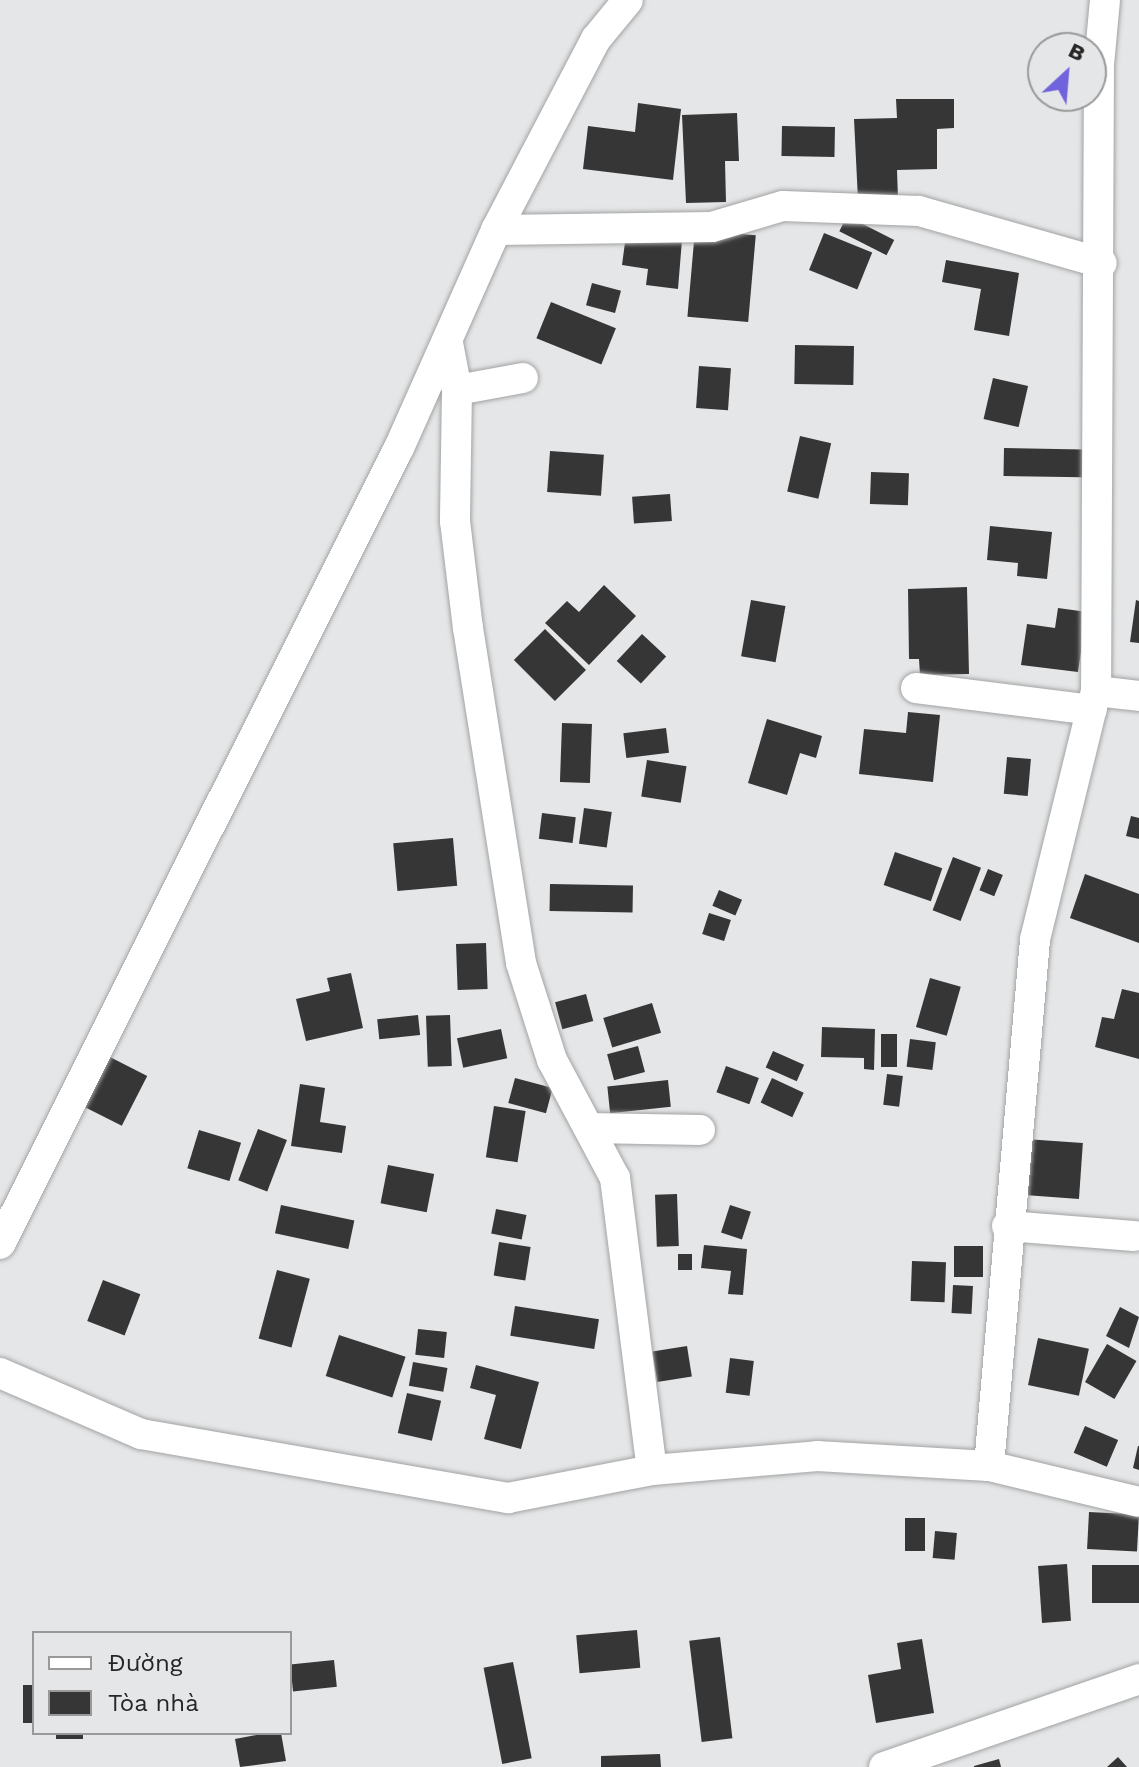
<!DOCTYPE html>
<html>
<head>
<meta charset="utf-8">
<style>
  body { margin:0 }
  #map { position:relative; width:1139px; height:1767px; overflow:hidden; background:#e5e6e7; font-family:"Work Sans",sans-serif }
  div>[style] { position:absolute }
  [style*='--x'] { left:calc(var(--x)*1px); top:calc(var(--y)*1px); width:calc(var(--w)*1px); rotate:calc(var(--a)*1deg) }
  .building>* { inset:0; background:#373637; transform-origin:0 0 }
  .roads { filter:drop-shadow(0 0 2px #a2a3a4) drop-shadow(0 0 2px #a2a3a4) }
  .minor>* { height:30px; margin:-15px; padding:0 15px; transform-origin:15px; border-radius:15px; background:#fff }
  span { translate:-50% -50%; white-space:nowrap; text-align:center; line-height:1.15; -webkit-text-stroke:8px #e5e6e7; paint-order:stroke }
  .legend { position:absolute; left:32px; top:1631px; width:260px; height:104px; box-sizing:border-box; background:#e5e6e7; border:2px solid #99999a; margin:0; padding:10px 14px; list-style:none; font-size:24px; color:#262626 }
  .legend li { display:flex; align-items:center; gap:16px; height:40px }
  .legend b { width:40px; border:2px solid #99999a }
  .north { position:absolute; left:1027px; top:32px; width:80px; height:80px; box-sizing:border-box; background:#e5e6e7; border:2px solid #99999a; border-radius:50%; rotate:26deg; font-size:22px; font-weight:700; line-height:32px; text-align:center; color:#262626 }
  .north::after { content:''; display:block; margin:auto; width:28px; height:36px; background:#7163dd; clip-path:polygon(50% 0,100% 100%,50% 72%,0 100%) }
</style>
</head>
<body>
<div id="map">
  <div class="building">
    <div style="clip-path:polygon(896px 99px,954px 99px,954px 128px,937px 129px,937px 169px,897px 170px,898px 199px,858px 200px,854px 119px,897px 118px)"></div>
    <div style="clip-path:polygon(638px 103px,681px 109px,673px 180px,583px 169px,588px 126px,635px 132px)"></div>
    <div style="clip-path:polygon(737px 113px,739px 161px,725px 161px,726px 202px,686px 203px,682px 115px)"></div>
    <div style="left:782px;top:126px;width:53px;height:30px;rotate:1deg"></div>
    <div style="left:847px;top:216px;width:53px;height:17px;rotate:27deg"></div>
    <div style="left:695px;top:230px;width:61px;height:87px;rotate:5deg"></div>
    <div style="left:824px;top:233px;width:52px;height:40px;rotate:22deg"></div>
    <div style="clip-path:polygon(626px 235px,682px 240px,678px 289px,646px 285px,648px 269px,622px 265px)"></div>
    <div style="clip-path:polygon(946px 260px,1019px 273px,1009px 336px,974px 330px,981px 289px,942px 282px)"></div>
    <div style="left:592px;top:283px;width:30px;height:23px;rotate:15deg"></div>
    <div style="left:551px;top:302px;width:70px;height:39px;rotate:22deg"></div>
    <div style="left:795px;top:345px;width:59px;height:39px;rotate:1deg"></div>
    <div style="left:699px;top:366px;width:32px;height:42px;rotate:4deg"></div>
    <div style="left:993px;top:378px;width:36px;height:42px;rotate:13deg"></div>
    <div style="left:800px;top:436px;width:32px;height:57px;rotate:13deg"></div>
    <div style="left:1004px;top:448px;width:79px;height:28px;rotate:1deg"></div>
    <div style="left:550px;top:451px;width:54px;height:41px;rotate:4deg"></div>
    <div style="left:871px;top:472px;width:38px;height:32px;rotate:2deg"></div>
    <div style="left:670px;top:494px;width:27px;height:38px;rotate:86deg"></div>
    <div style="clip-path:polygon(990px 526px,1052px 532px,1047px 579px,1017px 576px,1018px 563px,987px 560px)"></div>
    <div style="clip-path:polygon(604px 585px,636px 616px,589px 665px,545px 623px,567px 601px,579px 612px)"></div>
    <div style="clip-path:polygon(967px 587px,969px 674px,920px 675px,919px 659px,909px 659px,908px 589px)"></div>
    <div style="left:751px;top:600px;width:35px;height:57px;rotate:10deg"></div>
    <div style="clip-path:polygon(1136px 600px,1139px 601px,1139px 643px,1130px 642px)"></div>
    <div style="clip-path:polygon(1058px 608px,1087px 612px,1078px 672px,1021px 665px,1027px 624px,1055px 628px)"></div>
    <div style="left:545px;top:629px;width:58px;height:44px;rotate:45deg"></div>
    <div style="left:642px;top:634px;width:33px;height:37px;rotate:43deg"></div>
    <div style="clip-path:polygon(908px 712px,940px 715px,933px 782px,859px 774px,864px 729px,906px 733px)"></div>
    <div style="clip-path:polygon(767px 719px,822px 736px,816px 758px,800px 753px,787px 795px,748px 783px)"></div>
    <div style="left:562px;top:723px;width:30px;height:59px;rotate:2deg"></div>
    <div style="left:666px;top:728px;width:25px;height:43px;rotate:83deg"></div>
    <div style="left:1007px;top:757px;width:24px;height:37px;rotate:5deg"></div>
    <div style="left:647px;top:760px;width:40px;height:37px;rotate:9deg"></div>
    <div style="left:584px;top:808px;width:28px;height:36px;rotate:8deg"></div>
    <div style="left:542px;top:813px;width:34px;height:26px;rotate:7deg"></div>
    <div style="clip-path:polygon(1131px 816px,1139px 818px,1139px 839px,1126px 836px)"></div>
    <div style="left:453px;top:838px;width:48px;height:60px;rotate:85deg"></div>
    <div style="left:895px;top:852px;width:50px;height:35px;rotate:19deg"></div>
    <div style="left:953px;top:857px;width:30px;height:57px;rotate:21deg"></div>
    <div style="left:988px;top:869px;width:16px;height:23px;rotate:22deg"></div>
    <div style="clip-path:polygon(1085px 874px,1139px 894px,1139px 943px,1070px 918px)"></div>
    <div style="left:550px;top:884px;width:83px;height:27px;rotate:1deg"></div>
    <div style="left:719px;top:890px;width:25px;height:17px;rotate:23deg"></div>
    <div style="left:709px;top:913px;width:23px;height:22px;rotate:18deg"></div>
    <div style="left:486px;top:943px;width:46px;height:30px;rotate:88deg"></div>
    <div style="clip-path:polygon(351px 973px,363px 1028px,306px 1041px,296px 999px,330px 991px,327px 978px)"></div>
    <div style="left:930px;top:978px;width:32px;height:51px;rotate:16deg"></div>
    <div style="clip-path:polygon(1122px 989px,1139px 993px,1139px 1059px,1095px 1047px,1102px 1017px,1114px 1019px)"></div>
    <div style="left:586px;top:994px;width:28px;height:32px;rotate:75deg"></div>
    <div style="left:652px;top:1003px;width:31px;height:51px;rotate:73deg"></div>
    <div style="left:418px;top:1015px;width:20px;height:41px;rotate:84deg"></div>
    <div style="left:450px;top:1015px;width:51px;height:24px;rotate:88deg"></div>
    <div style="clip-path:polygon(822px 1027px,875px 1029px,874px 1070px,864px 1069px,864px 1058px,821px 1057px)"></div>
    <div style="left:501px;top:1029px;width:30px;height:45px;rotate:78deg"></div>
    <div style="left:881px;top:1034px;width:16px;height:33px"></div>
    <div style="left:910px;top:1039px;width:26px;height:28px;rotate:7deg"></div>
    <div style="left:638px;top:1046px;width:27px;height:32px;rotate:75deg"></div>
    <div style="left:773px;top:1051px;width:34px;height:18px;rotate:24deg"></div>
    <div style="left:108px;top:1056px;width:44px;height:56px;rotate:27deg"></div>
    <div style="left:726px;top:1066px;width:35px;height:28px;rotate:20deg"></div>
    <div style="left:887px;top:1074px;width:16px;height:31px;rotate:7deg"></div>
    <div style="left:515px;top:1078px;width:39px;height:26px;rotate:15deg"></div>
    <div style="left:772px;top:1078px;width:35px;height:27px;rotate:25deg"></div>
    <div style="left:668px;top:1080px;width:27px;height:61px;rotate:84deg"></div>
    <div style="clip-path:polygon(300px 1084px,325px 1088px,320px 1122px,346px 1126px,342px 1153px,291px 1146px)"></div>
    <div style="left:494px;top:1106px;width:32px;height:52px;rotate:9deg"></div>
    <div style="left:258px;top:1129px;width:31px;height:55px;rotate:21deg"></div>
    <div style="left:199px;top:1130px;width:44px;height:40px;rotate:17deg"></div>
    <div style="left:1025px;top:1139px;width:58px;height:56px;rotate:4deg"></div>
    <div style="left:388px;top:1165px;width:47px;height:39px;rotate:11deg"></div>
    <div style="left:677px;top:1194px;width:52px;height:22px;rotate:88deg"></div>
    <div style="left:281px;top:1205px;width:75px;height:29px;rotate:12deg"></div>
    <div style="left:730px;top:1205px;width:22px;height:29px;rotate:18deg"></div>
    <div style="left:496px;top:1209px;width:31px;height:25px;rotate:11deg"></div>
    <div style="left:499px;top:1242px;width:32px;height:34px;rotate:9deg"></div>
    <div style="clip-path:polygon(704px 1245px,747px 1249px,743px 1295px,728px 1294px,731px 1271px,701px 1268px)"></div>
    <div style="left:954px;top:1246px;width:29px;height:31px"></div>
    <div style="left:678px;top:1254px;width:14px;height:16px"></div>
    <div style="left:912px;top:1261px;width:34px;height:40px;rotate:2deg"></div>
    <div style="left:277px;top:1270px;width:34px;height:71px;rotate:15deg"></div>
    <div style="left:103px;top:1280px;width:40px;height:44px;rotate:21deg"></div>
    <div style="left:953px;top:1285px;width:20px;height:28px;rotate:3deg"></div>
    <div style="left:515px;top:1306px;width:85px;height:30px;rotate:9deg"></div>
    <div style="clip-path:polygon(1120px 1307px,1139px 1317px,1129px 1348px,1106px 1336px)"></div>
    <div style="left:418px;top:1329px;width:29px;height:26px;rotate:6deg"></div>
    <div style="left:339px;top:1335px;width:70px;height:43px;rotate:18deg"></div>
    <div style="left:1038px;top:1338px;width:52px;height:48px;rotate:12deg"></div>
    <div style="left:1107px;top:1344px;width:34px;height:44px;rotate:30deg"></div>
    <div style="left:687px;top:1346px;width:31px;height:35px;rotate:81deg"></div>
    <div style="left:730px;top:1358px;width:24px;height:35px;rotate:7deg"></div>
    <div style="left:413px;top:1362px;width:35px;height:24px;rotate:10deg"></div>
    <div style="clip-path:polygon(476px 1365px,539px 1382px,521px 1449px,484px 1439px,496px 1395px,470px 1388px)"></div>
    <div style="left:407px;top:1393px;width:35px;height:41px;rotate:13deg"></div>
    <div style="left:1085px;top:1426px;width:36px;height:29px;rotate:23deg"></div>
    <div style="clip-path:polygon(1138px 1446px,1139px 1446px,1139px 1470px,1133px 1468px)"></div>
    <div style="left:1089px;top:1512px;width:50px;height:37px;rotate:3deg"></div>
    <div style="left:905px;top:1518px;width:20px;height:33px"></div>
    <div style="left:935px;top:1531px;width:22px;height:27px;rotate:5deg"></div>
    <div style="left:1067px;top:1564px;width:57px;height:29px;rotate:86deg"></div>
    <div style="left:1139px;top:1565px;width:38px;height:47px;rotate:90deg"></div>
    <div style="left:637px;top:1630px;width:38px;height:61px;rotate:85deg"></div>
    <div style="left:720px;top:1637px;width:102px;height:31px;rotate:83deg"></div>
    <div style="clip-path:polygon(922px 1639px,934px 1713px,876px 1723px,868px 1675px,901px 1669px,897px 1643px)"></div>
    <div style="left:334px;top:1660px;width:27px;height:44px;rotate:84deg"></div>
    <div style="left:513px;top:1662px;width:98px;height:30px;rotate:79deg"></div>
    <div style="left:23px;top:1685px;width:11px;height:38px"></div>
    <div style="left:56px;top:1733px;width:27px;height:6px"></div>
    <div style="clip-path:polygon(267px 1733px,281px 1733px,286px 1761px,240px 1767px,235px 1739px)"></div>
    <div style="clip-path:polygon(660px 1754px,661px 1767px,601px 1767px,601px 1756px)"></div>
    <div style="clip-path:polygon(1118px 1757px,1127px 1767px,1107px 1767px)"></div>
    <div style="clip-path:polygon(999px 1759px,1001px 1767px,974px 1767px,974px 1766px)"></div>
  </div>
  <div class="roads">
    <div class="minor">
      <div style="--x:1105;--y:0;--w:65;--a:95.3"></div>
      <div style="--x:1099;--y:65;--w:626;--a:90.27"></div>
      <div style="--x:1096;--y:691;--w:256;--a:103.8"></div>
      <div style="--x:1035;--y:940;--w:528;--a:95"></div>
      <div style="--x:989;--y:1466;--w:154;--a:13.5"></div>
      <div style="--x:496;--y:230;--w:216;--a:-0.8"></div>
      <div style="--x:712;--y:227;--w:74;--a:-16.5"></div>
      <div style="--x:783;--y:206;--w:136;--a:2.1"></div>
      <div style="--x:919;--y:211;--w:190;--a:15.9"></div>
      <div style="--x:448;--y:343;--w:48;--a:79.2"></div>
      <div style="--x:457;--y:390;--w:131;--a:90.9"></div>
      <div style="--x:455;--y:521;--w:108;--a:83.1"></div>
      <div style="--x:468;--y:628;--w:339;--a:81"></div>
      <div style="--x:521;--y:963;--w:102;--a:72.3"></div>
      <div style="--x:552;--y:1060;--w:134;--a:61.9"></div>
      <div style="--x:615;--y:1178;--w:294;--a:82.8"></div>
      <div style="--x:457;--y:390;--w:67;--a:-10.3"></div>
      <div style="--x:916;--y:688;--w:177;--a:7.1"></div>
      <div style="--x:1096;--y:691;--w:43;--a:6.6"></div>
      <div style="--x:590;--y:1128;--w:110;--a:1"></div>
      <div style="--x:1007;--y:1226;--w:128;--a:4.5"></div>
      <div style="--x:0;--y:1244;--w:890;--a:-63.38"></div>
      <div style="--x:399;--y:448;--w:239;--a:-66"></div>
      <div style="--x:496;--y:230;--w:216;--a:-62.4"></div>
      <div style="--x:596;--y:39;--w:50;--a:-50.6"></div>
      <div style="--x:0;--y:1373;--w:154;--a:23.4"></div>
      <div style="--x:141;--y:1434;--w:373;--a:9.9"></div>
      <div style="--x:508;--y:1498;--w:147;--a:-11"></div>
      <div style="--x:652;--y:1470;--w:166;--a:-4.8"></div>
      <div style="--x:817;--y:1456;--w:172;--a:3.3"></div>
      <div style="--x:884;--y:1767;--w:270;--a:-19"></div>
    </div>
  </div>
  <ul class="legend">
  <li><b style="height:10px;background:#fff"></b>Đường</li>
  <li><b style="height:22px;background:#373637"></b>Tòa nhà</li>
  </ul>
  <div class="north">B</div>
</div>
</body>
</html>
